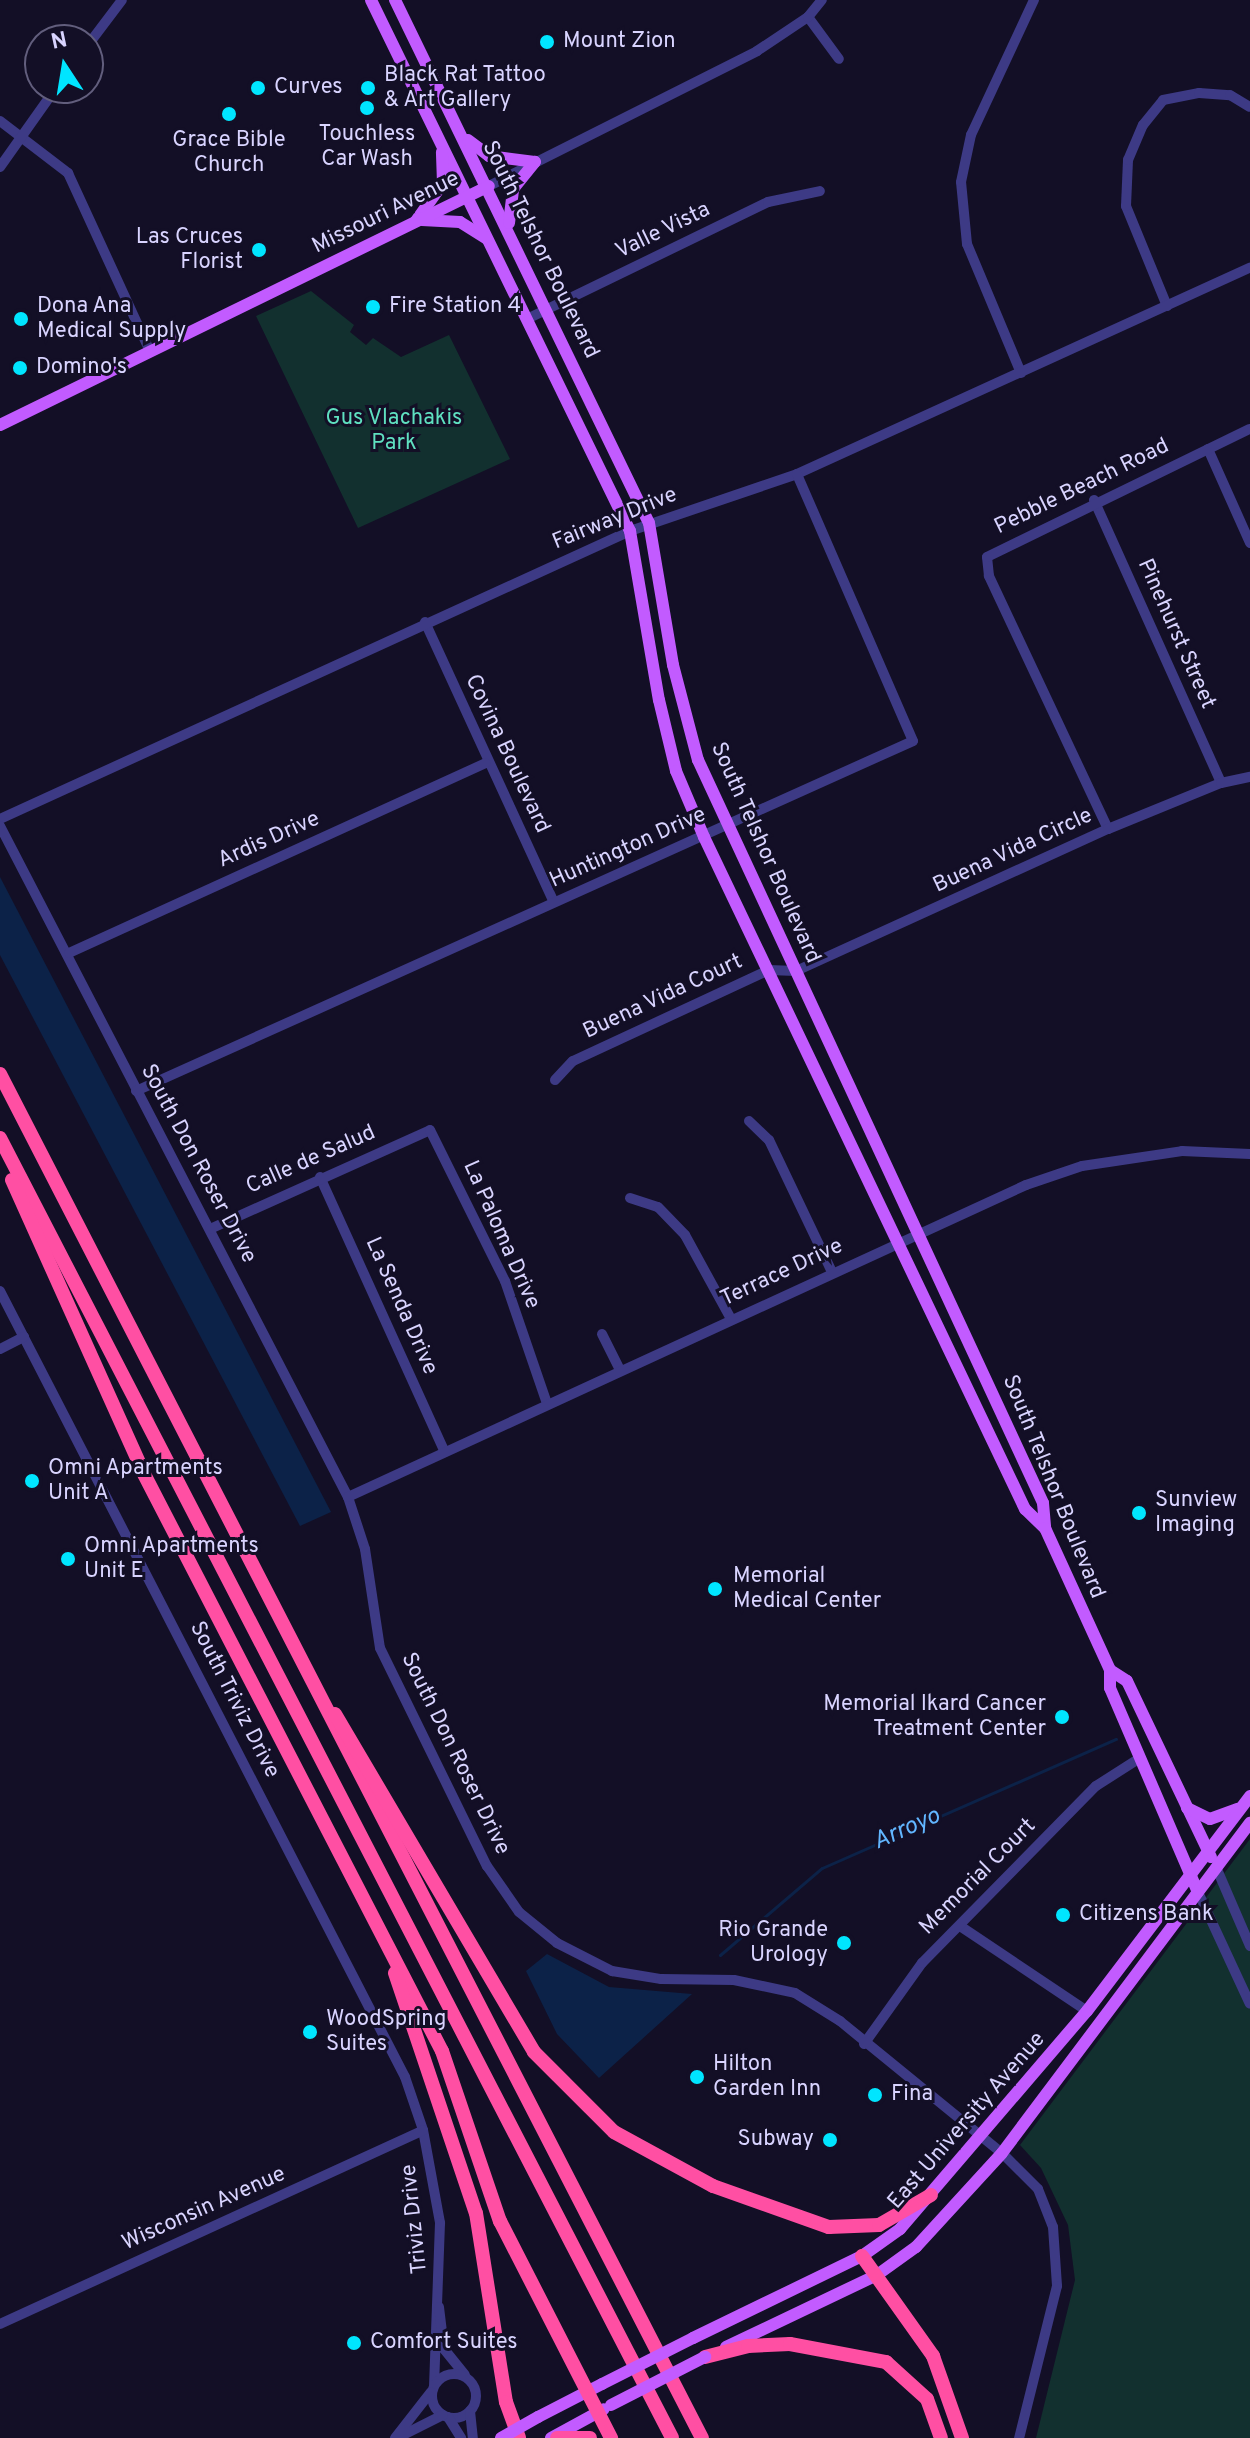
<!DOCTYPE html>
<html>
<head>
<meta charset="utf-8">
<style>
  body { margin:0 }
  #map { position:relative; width:1250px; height:2438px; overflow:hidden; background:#130f26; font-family:Overpass,sans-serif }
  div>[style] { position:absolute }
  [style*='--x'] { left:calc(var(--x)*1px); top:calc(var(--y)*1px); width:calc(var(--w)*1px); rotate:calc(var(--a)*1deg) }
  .green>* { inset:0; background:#12302f }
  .water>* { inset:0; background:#0c2248 }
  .stream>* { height:3px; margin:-1.5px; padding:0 1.5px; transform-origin:1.5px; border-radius:1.5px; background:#0c2248 }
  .minor>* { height:10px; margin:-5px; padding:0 5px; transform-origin:5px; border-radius:5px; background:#3d3a85 }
  .minor>.ring { margin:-5px; padding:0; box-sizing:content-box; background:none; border:10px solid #3d3a85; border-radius:50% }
  .major>* { height:12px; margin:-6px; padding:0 6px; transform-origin:6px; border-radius:6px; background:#c25bff }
  .highway>* { height:14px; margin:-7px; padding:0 7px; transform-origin:7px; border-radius:7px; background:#ff4fa3 }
  .major-bridge>* { height:12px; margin:-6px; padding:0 6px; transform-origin:6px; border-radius:6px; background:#c25bff }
  .dots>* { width:22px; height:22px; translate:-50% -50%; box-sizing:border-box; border:4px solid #130f26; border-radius:50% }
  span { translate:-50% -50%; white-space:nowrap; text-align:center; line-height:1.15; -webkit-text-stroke:6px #130f26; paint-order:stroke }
  .poi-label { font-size:22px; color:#d9d4ff }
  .left { translate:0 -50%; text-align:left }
  .right { translate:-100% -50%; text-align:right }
  .street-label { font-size:22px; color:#d9d4ff }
  .park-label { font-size:22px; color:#5fe0c0 }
  .water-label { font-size:24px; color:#62b6ff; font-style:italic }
  .north { position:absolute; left:24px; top:24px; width:80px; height:80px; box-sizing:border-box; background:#130f26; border:2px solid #625e7d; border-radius:50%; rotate:348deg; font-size:22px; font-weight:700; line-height:32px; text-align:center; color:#d9d4ff }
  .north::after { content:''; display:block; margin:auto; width:28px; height:36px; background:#00e5ff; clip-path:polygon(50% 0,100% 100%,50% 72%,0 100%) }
</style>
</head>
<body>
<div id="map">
  <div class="green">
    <div style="clip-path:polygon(311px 291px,354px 325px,350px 332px,366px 345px,373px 338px,401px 357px,449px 335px,510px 459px,358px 528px,256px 316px)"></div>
    <div style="clip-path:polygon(1250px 1839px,1250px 2438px,1036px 2438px,1075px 2280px,1068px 2225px,1041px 2168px,1020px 2145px)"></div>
  </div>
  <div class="water">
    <div style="clip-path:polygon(0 877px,331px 1512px,300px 1526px,0 955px)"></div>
    <div style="clip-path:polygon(547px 1954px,609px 1987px,692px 1994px,599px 2078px,557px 2034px,526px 1971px)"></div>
  </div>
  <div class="stream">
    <div style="--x:720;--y:1955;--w:134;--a:-40.5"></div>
    <div style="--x:822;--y:1868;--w:321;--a:-23.7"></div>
  </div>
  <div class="minor">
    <div style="--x:808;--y:17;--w:52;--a:53.6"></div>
    <div style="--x:88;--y:45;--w:56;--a:-52.9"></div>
    <div style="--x:0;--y:121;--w:86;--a:37.4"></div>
    <div style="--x:68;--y:173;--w:194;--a:65.3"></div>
    <div style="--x:0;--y:167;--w:97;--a:-54.7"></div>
    <div style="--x:489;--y:186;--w:300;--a:-26.7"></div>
    <div style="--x:757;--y:51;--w:61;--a:-33.7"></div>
    <div style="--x:808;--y:17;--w:22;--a:-51"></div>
    <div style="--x:1167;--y:306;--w:108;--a:-112.3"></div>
    <div style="--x:1126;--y:206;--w:46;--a:-87.5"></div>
    <div style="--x:1128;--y:160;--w:38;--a:-67"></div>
    <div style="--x:1143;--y:125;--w:32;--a:-51"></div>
    <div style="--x:1163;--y:100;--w:37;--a:-11"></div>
    <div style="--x:1199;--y:93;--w:31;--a:4"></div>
    <div style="--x:1230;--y:95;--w:23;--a:31"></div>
    <div style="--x:527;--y:319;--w:268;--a:-25.9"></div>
    <div style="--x:768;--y:202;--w:53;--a:-11.9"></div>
    <div style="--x:1021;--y:373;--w:140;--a:-112.7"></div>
    <div style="--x:967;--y:244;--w:62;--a:-95.5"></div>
    <div style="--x:961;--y:182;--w:48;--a:-78"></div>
    <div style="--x:971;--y:135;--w:149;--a:-65"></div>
    <div style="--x:1208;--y:449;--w:103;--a:65.9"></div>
    <div style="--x:1094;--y:500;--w:310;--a:65.8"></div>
    <div style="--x:425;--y:622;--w:308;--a:65.3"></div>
    <div style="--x:0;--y:819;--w:693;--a:-24.57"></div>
    <div style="--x:630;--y:531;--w:176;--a:-18.8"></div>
    <div style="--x:797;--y:474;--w:498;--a:-24.5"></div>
    <div style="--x:0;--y:826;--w:756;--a:62.59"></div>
    <div style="--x:348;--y:1497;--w:55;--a:71.9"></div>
    <div style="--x:365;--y:1549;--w:100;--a:81.4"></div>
    <div style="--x:380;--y:1648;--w:243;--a:63.9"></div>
    <div style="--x:487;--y:1866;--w:56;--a:55.2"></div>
    <div style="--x:519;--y:1912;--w:49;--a:39.2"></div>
    <div style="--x:557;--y:1943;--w:62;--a:27"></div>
    <div style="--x:612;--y:1971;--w:50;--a:9.3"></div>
    <div style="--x:661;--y:1979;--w:73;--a:0.8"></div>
    <div style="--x:734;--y:1980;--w:62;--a:12"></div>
    <div style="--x:795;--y:1993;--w:53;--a:31.9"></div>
    <div style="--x:840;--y:2021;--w:209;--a:39.2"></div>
    <div style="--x:1002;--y:2153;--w:51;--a:45"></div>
    <div style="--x:1038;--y:2189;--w:41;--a:68.5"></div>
    <div style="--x:1053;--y:2227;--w:59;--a:86.1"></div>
    <div style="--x:1057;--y:2286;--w:157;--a:104"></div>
    <div style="--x:1108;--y:829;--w:280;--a:-115.2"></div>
    <div style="--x:989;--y:576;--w:19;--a:-96"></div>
    <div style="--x:987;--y:557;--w:292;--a:-26"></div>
    <div style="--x:69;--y:953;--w:458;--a:-24.5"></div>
    <div style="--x:555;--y:1080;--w:26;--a:-47"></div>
    <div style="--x:573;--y:1061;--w:216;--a:-24.9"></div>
    <div style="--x:769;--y:970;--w:27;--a:2"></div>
    <div style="--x:796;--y:971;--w:343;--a:-24.5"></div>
    <div style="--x:1108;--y:829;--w:122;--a:-22.2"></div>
    <div style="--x:1221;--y:783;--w:30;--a:-12"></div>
    <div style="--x:136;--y:1091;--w:852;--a:-24.25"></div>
    <div style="--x:913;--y:741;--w:291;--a:-113.5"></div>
    <div style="--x:749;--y:1121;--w:28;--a:44"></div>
    <div style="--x:769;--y:1140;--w:146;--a:64.5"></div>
    <div style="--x:320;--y:1177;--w:302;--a:65.6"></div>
    <div style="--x:630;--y:1198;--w:29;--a:18"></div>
    <div style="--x:658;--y:1207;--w:39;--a:46"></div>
    <div style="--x:685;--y:1235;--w:96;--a:61.3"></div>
    <div style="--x:210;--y:1229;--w:241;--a:-24.2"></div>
    <div style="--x:430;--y:1130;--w:169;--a:63.6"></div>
    <div style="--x:505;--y:1281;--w:130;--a:71.1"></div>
    <div style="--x:0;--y:1291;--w:884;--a:62.74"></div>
    <div style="--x:405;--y:2077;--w:56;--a:71.2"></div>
    <div style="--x:423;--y:2130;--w:95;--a:79.6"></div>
    <div style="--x:440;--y:2223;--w:162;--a:92.1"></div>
    <div style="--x:602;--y:1334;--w:40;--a:63.4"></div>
    <div style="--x:0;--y:1349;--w:27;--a:-27"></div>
    <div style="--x:348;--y:1497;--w:746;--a:-24.71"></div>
    <div style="--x:1026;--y:1185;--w:59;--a:-18.7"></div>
    <div style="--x:1082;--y:1166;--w:101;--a:-8.5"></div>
    <div style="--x:1182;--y:1151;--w:68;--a:2.5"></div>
    <div style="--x:1216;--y:1867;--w:86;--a:66.7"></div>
    <div style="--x:1198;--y:1892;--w:123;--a:65.1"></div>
    <div style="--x:960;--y:1926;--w:153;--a:33.8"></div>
    <div style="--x:864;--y:2044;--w:100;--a:-54.4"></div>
    <div style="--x:922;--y:1963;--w:248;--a:-45.5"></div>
    <div style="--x:1096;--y:1786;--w:52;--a:-32.5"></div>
    <div style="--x:439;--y:2307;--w:42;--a:83.2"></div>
    <div style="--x:444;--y:2349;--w:33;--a:51"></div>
    <div style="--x:0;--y:2324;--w:465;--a:-24.6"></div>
    <div class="ring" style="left:432px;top:2374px;width:34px;height:34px"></div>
    <div style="--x:470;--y:2411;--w:27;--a:84"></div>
    <div style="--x:448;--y:2417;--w:25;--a:58"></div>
    <div style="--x:399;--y:2437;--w:49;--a:-26.6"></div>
    <div style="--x:395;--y:2438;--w:58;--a:-52"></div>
  </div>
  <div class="major">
    <div style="--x:371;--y:0;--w:591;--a:64"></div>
    <div style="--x:630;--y:531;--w:171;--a:80.3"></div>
    <div style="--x:659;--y:700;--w:73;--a:76.5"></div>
    <div style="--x:676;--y:771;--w:72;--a:67"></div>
    <div style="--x:704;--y:837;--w:745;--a:64.47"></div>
    <div style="--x:1025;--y:1509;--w:28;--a:44"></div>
    <div style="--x:395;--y:0;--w:581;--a:64.1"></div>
    <div style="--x:649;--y:523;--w:144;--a:80.4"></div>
    <div style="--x:673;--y:665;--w:98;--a:75.3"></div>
    <div style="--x:698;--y:760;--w:819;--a:65.09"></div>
    <div style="--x:1043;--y:1503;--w:25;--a:85"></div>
    <div style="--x:1045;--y:1528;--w:156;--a:65.4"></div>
    <div style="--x:1110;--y:1670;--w:18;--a:90"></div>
    <div style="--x:1110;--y:1688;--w:222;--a:66.7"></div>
    <div style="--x:468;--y:140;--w:26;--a:37"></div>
    <div style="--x:489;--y:156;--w:46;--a:7.4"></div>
    <div style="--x:422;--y:220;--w:38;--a:3"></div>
    <div style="--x:460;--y:222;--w:31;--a:32"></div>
    <div style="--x:416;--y:221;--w:47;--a:-54.6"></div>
    <div style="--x:443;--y:183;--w:31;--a:-92"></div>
    <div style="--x:509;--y:223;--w:34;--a:-83"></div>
    <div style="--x:513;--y:189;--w:35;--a:-51"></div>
    <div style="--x:0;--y:425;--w:544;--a:-26.05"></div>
    <div style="--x:1110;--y:1670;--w:20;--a:33"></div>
    <div style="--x:1127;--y:1681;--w:195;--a:64.5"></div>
    <div style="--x:1187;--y:1808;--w:25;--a:26"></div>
    <div style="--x:1210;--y:1819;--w:30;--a:-20"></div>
    <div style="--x:693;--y:2338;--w:188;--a:-25.9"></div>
    <div style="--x:862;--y:2256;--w:47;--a:-35.4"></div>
    <div style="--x:900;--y:2229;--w:287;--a:-49.4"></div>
    <div style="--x:1087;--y:2011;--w:270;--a:-52.8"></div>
    <div style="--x:726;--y:2347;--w:167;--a:-25.5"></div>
    <div style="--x:877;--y:2275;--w:48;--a:-35.7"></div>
    <div style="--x:916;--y:2247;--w:127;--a:-47.5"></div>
    <div style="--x:1002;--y:2153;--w:413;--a:-53.1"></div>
    <div style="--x:538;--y:2417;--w:72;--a:-27.3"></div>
    <div style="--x:551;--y:2438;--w:60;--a:-28.7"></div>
  </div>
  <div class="highway">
    <div style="--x:0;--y:1074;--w:1534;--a:62.77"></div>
    <div style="--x:0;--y:1138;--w:1463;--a:62.66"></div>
    <div style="--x:12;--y:1180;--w:322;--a:65.8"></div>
    <div style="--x:144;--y:1474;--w:649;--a:62.69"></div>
    <div style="--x:442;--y:2051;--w:180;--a:71.2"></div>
    <div style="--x:500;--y:2221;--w:244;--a:62.9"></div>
    <div style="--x:335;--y:1714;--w:392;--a:59.5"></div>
    <div style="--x:534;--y:2052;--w:113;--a:45"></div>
    <div style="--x:614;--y:2132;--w:113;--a:28.6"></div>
    <div style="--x:713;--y:2186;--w:123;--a:19.5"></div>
    <div style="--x:829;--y:2227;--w:50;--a:-2.3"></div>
    <div style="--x:879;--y:2225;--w:60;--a:-30"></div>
    <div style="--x:395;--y:1973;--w:253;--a:71.4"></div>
    <div style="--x:476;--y:2213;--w:191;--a:81"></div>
    <div style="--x:506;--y:2402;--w:38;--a:70"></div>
    <div style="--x:862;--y:2256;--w:123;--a:54.6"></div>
    <div style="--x:933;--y:2356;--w:87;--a:70.5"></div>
    <div style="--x:705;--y:2357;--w:44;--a:-14.3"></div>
    <div style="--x:748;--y:2346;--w:42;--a:-2.7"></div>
    <div style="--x:790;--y:2344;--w:98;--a:10.6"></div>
    <div style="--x:886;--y:2362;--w:55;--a:42.1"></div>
    <div style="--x:927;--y:2399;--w:41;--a:70.3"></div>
    <div style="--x:557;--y:2438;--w:33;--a:0"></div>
  </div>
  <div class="major-bridge">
    <div style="--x:602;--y:2384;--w:102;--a:-26.8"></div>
    <div style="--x:611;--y:2405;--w:106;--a:-27.1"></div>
    <div style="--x:501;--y:2438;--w:43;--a:-29.6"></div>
  </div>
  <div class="dots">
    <div style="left:547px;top:42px;background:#00e5ff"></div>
    <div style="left:258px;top:88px;background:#00e5ff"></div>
    <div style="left:368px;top:88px;background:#00e5ff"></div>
    <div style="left:367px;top:108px;background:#00e5ff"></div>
    <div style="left:229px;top:114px;background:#00e5ff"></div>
    <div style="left:259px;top:250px;background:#00e5ff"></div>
    <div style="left:373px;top:307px;background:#00e5ff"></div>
    <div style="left:21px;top:319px;background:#00e5ff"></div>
    <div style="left:20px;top:368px;background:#00e5ff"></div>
    <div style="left:32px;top:1481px;background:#00e5ff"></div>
    <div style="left:1139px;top:1513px;background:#00e5ff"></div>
    <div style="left:68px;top:1559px;background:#00e5ff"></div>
    <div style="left:715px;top:1589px;background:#00e5ff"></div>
    <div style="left:1062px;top:1717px;background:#00e5ff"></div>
    <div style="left:1063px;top:1915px;background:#00e5ff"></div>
    <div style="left:844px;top:1943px;background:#00e5ff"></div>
    <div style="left:310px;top:2032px;background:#00e5ff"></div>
    <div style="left:697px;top:2077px;background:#00e5ff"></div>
    <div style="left:875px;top:2095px;background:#00e5ff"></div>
    <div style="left:830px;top:2140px;background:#00e5ff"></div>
    <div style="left:354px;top:2343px;background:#00e5ff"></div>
  </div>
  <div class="poi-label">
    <span class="left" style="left:563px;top:42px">Mount Zion</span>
    <span class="left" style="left:384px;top:88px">Black Rat Tattoo<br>&amp; Art Gallery</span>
    <span class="left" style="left:274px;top:88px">Curves</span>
    <span style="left:367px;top:147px">Touchless<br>Car Wash</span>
    <span style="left:229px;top:153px">Grace Bible<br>Church</span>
    <span class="right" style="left:243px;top:250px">Las Cruces<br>Florist</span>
    <span class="left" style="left:37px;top:319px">Dona Ana<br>Medical Supply</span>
    <span class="left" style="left:389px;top:307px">Fire Station 4</span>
    <span class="left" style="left:36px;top:368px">Domino's</span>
    <span class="left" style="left:48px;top:1481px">Omni Apartments<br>Unit A</span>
    <span class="left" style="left:1155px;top:1513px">Sunview<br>Imaging</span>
    <span class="left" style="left:84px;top:1559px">Omni Apartments<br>Unit E</span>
    <span class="left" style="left:733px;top:1589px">Memorial<br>Medical Center</span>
    <span class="right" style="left:1046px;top:1717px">Memorial Ikard Cancer<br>Treatment Center</span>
    <span class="left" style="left:1079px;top:1915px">Citizens Bank</span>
    <span class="right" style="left:828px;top:1943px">Rio Grande<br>Urology</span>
    <span class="left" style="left:326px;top:2032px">WoodSpring<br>Suites</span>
    <span class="left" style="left:713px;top:2077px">Hilton<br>Garden Inn</span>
    <span class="left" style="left:891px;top:2095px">Fina</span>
    <span class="right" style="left:814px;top:2140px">Subway</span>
    <span class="left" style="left:370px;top:2343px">Comfort Suites</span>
  </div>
  <div class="street-label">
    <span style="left:386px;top:213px;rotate:-26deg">Missouri Avenue</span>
    <span style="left:663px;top:231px;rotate:-26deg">Valle Vista</span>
    <span style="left:540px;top:250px;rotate:64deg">South Telshor Boulevard</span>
    <span style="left:1082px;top:487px;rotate:-26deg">Pebble Beach Road</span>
    <span style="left:615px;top:519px;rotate:-22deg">Fairway Drive</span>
    <span style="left:1176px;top:634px;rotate:66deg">Pinehurst Street</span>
    <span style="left:507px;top:754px;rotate:65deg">Covina Boulevard</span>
    <span style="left:269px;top:840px;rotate:-24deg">Ardis Drive</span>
    <span style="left:628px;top:848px;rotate:-24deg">Huntington Drive</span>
    <span style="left:1013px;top:851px;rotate:-25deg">Buena Vida Circle</span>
    <span style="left:765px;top:853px;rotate:66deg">South Telshor Boulevard</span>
    <span style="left:663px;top:997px;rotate:-25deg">Buena Vida Court</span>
    <span style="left:311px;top:1160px;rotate:-24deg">Calle de Salud</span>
    <span style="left:198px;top:1164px;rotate:62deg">South Don Roser Drive</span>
    <span style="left:501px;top:1235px;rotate:66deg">La Paloma Drive</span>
    <span style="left:782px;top:1273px;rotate:-25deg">Terrace Drive</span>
    <span style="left:401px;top:1306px;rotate:66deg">La Senda Drive</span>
    <span style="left:1053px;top:1487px;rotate:68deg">South Telshor Boulevard</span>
    <span style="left:234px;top:1700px;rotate:63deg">South Triviz Drive</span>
    <span style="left:455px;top:1754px;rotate:64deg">South Don Roser Drive</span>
    <span style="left:978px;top:1877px;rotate:-45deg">Memorial Court</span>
    <span style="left:967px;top:2121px;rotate:-49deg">East University Avenue</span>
    <span style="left:204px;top:2209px;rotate:-24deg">Wisconsin Avenue</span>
    <span style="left:415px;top:2219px;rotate:-96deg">Triviz Drive</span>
  </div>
  <div class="park-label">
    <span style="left:394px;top:431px">Gus Vlachakis<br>Park</span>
  </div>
  <div class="water-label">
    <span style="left:907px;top:1830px;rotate:-24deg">Arroyo</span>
  </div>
  <div class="north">N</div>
</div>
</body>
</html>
